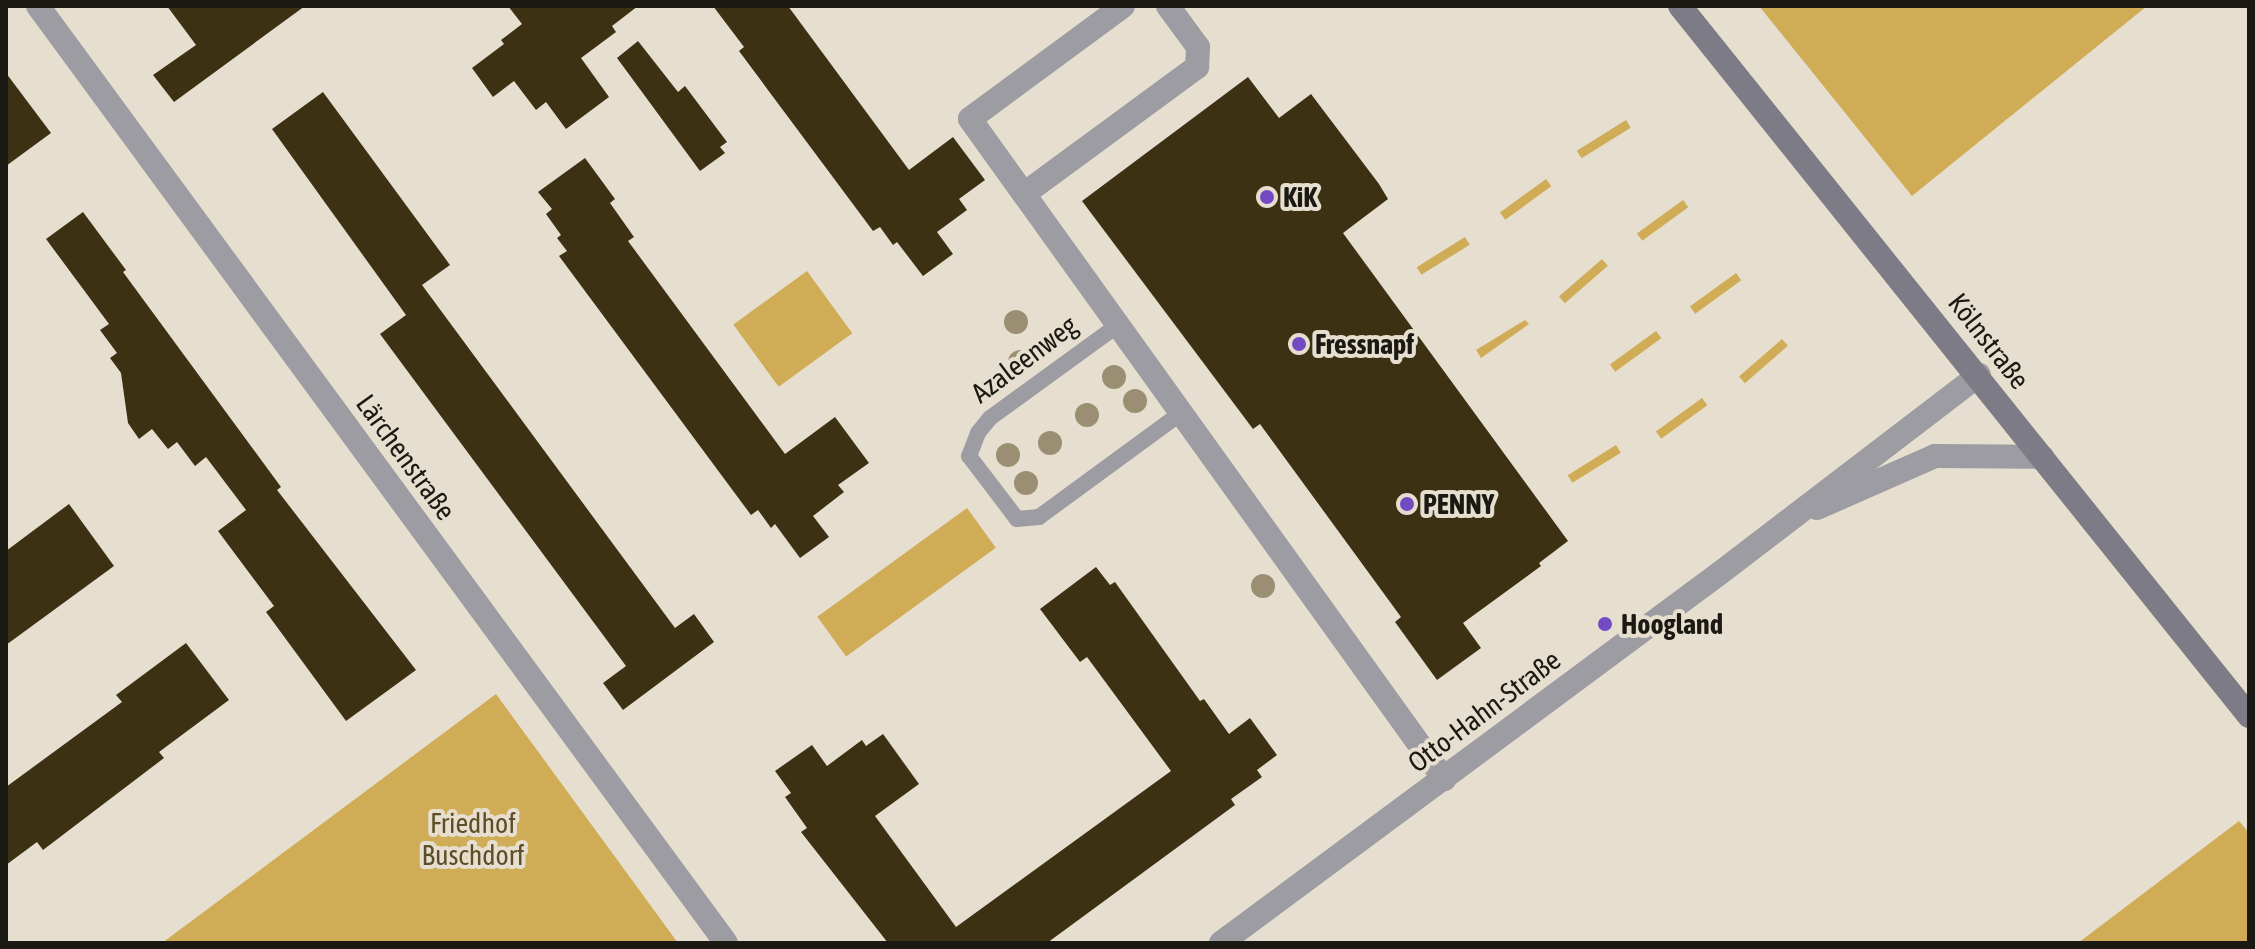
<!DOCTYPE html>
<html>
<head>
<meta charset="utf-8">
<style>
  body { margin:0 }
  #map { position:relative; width:2255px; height:949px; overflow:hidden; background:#e6dfcf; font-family:"Asap Condensed",sans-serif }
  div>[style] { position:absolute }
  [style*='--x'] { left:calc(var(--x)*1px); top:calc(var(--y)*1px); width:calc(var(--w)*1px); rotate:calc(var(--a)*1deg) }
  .green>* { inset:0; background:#d0ac56; transform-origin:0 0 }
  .building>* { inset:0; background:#3d3114 }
  .lane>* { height:16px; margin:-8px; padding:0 8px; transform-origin:8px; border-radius:8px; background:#9d9ca3 }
  .street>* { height:24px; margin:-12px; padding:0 12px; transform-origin:12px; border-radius:12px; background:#9d9ca3 }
  .secondary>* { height:24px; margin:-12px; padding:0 12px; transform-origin:12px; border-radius:12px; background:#7d7b85 }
  .trees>* { width:24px; height:24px; margin:-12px; border-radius:50%; background:#9b8f73 }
  .dots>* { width:22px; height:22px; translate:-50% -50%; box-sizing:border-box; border:4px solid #e6dfcf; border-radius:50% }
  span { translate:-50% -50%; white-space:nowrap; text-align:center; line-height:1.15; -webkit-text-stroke:8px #e6dfcf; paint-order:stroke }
  .poi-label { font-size:28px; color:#1b1913; font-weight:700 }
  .left { translate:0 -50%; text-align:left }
  .street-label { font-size:28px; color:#1b1913 }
  .park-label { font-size:28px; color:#5e4e27 }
  .frame { position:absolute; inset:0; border:8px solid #1b1913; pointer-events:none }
</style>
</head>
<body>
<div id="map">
  <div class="green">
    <div style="clip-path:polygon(1759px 6px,2147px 6px,1912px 196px)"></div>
    <div style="left:1626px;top:120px;width:9px;height:58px;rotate:58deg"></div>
    <div style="left:1546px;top:179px;width:9px;height:57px;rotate:54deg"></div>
    <div style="left:1683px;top:200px;width:9px;height:57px;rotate:54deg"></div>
    <div style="left:1465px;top:237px;width:9px;height:57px;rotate:58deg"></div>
    <div style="left:1602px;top:259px;width:9px;height:57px;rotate:49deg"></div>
    <div style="left:807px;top:271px;width:77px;height:91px;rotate:54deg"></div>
    <div style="left:1736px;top:273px;width:9px;height:57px;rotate:54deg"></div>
    <div style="clip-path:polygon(1525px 320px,1529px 324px,1481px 358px,1476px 350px)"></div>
    <div style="left:1656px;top:331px;width:9px;height:57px;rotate:54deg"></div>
    <div style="left:1782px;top:339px;width:9px;height:57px;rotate:49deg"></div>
    <div style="left:1702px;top:398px;width:9px;height:57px;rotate:54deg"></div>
    <div style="left:1616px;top:445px;width:9px;height:57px;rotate:58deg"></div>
    <div style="left:967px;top:508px;width:49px;height:185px;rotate:54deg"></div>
    <div style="clip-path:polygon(496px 694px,678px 943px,162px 943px)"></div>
    <div style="clip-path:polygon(2239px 821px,2249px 833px,2249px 943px,2078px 943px)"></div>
  </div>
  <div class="building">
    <div style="clip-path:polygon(167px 6px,305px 6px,174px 102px,153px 75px,196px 45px)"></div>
    <div style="clip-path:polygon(508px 6px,638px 6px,612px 26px,616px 32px,581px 58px,609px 97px,566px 129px,546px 102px,536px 110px,514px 81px,493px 97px,472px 68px,504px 44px,501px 40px,522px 24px)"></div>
    <div style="clip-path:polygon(713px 6px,788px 6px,909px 170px,953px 137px,985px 180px,959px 199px,967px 210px,937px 232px,953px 254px,923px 276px,897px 242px,893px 245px,880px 227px,873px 231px,739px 51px,744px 47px)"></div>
    <div style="clip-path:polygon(638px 41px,678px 92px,685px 86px,727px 142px,720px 147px,725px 153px,700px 171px,617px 58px)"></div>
    <div style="clip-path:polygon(6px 73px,51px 133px,6px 166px)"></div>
    <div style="clip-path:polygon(1248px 77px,1279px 118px,1311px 94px,1379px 184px,1388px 199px,1343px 233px,1568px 541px,1539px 563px,1541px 566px,1463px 623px,1481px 648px,1437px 680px,1395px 622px,1401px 617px,1260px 424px,1253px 429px,1082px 201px)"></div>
    <div style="clip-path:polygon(323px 92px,450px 265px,422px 285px,675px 628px,694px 614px,714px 642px,623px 710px,603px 683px,626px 666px,380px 334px,406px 315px,272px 129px)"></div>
    <div style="clip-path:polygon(585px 158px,615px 199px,610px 203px,634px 237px,628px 241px,785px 454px,835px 417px,869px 463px,838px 485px,844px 492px,813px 516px,829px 537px,800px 558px,775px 524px,771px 528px,758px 510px,751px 515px,559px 256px,567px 251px,557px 238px,561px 235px,546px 214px,552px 209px,538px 192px)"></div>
    <div style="clip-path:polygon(83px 212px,126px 270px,123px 272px,281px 487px,277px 490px,416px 670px,346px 721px,266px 612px,274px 606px,218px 531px,246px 510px,206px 457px,195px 466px,177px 442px,168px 449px,152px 429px,139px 439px,128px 423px,121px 373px,110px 358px,117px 353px,100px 330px,109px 324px,46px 239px)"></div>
    <div style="clip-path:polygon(69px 504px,114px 566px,6px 645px,6px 551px)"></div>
    <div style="clip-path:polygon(1096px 567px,1110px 585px,1115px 582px,1200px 701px,1204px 699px,1229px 734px,1250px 718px,1277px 755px,1257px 770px,1262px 777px,1231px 799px,1235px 805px,1047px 943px,888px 943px,801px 832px,807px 828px,785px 797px,791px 793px,775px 771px,812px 745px,827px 766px,862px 740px,866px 746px,883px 734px,919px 784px,875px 816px,956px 927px,1171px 771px,1087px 657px,1080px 662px,1040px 609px)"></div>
    <div style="clip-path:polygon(186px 643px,229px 700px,159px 752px,164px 758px,43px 850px,37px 842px,6px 865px,6px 787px,122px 702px,116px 695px)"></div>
  </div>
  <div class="lane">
    <div style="--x:1118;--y:325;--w:158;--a:144"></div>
    <div style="--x:990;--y:418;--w:19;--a:129"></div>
    <div style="--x:978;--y:433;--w:25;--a:111"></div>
    <div style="--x:969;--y:456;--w:79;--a:52.7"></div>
    <div style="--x:1017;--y:519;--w:22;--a:-5"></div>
    <div style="--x:1039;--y:517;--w:176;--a:-36.2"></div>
  </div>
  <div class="street">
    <div style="--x:38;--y:6;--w:1162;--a:53.71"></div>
    <div style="--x:1123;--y:6;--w:190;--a:143.6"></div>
    <div style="--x:970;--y:119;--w:813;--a:54.31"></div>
    <div style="--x:1024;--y:194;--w:215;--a:-36.3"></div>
    <div style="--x:1197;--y:67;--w:20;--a:-87"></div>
    <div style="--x:1198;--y:47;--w:51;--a:-126.2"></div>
    <div style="--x:1817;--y:508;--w:129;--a:-23.8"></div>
    <div style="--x:1935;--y:456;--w:107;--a:0.5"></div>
    <div style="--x:1221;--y:943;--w:621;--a:-36.56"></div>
    <div style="--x:1720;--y:573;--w:326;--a:-37.4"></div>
  </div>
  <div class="secondary">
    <div style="--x:1680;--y:6;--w:910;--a:51.29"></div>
  </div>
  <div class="trees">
    <div style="left:1016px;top:322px"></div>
    <div style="left:1020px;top:362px"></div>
    <div style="left:1114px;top:377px"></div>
    <div style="left:1135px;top:401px"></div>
    <div style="left:1087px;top:415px"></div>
    <div style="left:1050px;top:443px"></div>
    <div style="left:1008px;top:455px"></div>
    <div style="left:1026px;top:483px"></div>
    <div style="left:1263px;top:586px"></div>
  </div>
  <div class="dots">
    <div style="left:1267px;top:197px;background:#744ac3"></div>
    <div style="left:1299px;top:344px;background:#744ac3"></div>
    <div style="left:1407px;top:504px;background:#744ac3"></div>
    <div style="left:1605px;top:624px;background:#744ac3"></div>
  </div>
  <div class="poi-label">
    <span class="left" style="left:1283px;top:197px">KiK</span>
    <span class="left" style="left:1315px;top:344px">Fressnapf</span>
    <span class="left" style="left:1423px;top:504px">PENNY</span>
    <span class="left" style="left:1621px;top:624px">Hoogland</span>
  </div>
  <div class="street-label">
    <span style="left:1989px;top:341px;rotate:52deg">Kölnstraße</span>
    <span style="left:1024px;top:359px;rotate:-37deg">Azaleenweg</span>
    <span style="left:406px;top:457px;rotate:54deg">Lärchenstraße</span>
    <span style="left:1484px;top:711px;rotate:-37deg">Otto-Hahn-Straße</span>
  </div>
  <div class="park-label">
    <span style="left:473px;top:839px">Friedhof<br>Buschdorf</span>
  </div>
  <div class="frame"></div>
</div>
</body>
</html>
